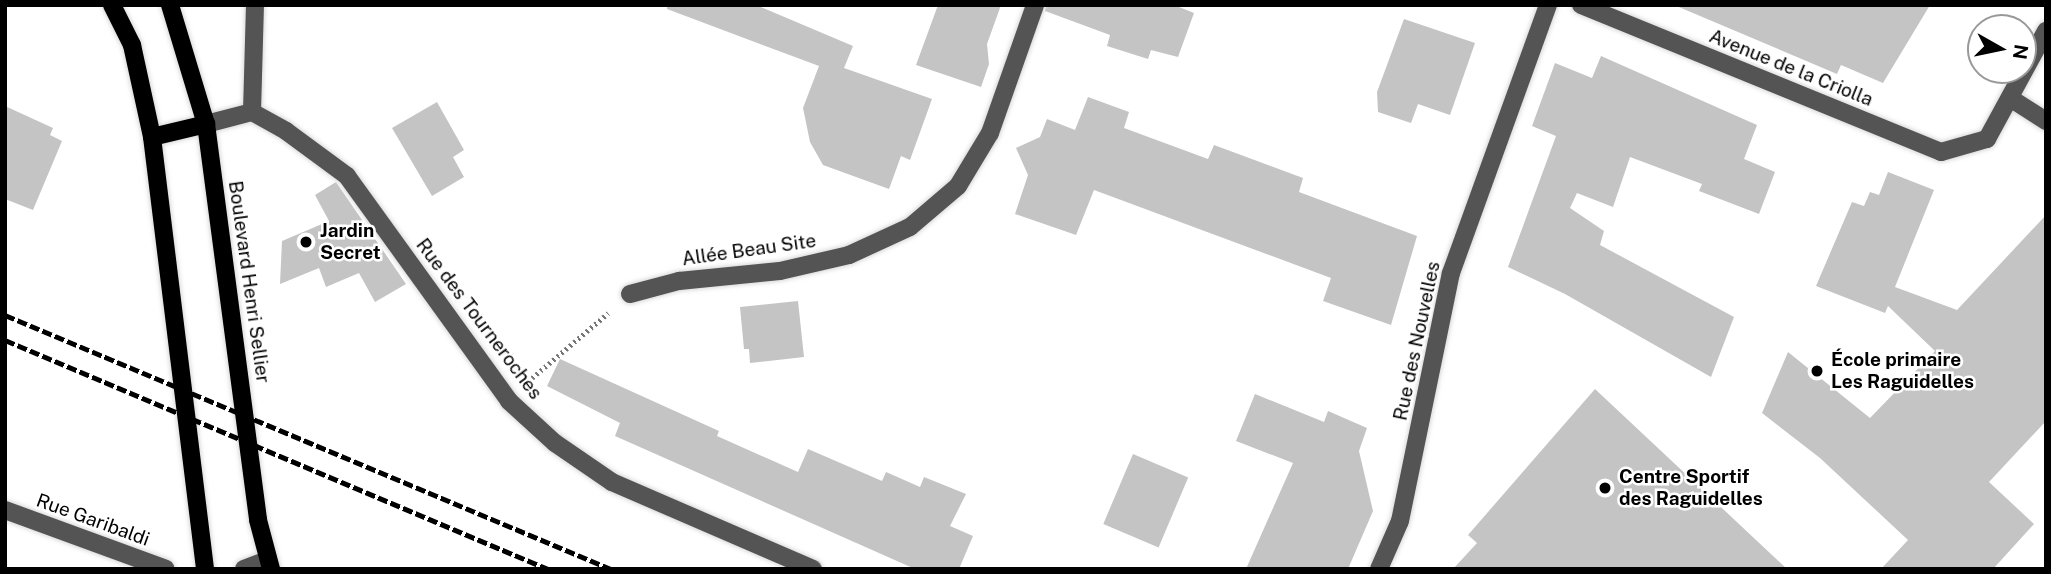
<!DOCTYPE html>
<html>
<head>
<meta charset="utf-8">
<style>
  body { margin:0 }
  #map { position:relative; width:2051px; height:574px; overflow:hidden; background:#fff; font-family:"Public Sans",sans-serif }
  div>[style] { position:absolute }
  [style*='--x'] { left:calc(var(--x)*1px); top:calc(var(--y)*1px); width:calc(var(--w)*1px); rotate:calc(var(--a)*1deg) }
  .building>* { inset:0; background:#c4c4c4; transform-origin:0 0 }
  .path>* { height:4.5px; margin-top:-2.25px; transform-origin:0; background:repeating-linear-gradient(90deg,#767676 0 2px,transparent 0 5.5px) }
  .roads { filter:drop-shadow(0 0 2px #dbdbdb) drop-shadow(0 0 2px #dbdbdb) }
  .minor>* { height:18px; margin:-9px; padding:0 9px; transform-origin:9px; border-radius:9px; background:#545454 }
  .major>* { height:18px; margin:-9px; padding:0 9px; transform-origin:9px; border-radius:9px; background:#000 }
  .rail>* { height:5px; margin-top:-2.5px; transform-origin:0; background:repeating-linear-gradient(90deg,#000 0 10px,transparent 0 13.5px) }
  .dots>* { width:19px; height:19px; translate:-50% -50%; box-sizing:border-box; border:4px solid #fff; border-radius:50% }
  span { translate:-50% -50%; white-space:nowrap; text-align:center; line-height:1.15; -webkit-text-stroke:5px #fff; paint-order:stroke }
  .street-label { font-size:19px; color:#000 }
  .poi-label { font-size:19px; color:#000; font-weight:700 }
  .left { translate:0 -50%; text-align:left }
  .frame { position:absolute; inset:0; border:7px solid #000; pointer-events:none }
  .north { position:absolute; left:1967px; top:14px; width:70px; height:70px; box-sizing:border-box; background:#fff; border:2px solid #999; border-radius:50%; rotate:99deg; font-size:19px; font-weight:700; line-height:28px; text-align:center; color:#000 }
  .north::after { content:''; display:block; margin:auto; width:24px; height:32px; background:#000; clip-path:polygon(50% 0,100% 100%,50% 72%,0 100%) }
</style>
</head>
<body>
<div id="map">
  <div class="building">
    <div style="clip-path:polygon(667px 5px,756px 5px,853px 46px,844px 68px,932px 99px,910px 160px,901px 156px,889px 189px,823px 165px,810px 142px,803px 108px,819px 66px,667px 9px)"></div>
    <div style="clip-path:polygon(938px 5px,1001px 5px,987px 44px,989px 64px,981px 87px,916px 65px)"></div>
    <div style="clip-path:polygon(1046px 5px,1174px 5px,1194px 13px,1178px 57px,1151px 50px,1148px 59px,1107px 46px,1110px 35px,1045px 11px)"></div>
    <div style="clip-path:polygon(1674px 5px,1930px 5px,1883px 83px,1841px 65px,1837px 74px)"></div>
    <div style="clip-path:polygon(1404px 19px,1475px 43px,1450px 115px,1418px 104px,1411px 123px,1378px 112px,1377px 92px)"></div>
    <div style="clip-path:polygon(1601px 56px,1757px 125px,1744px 159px,1775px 172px,1759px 214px,1699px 191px,1702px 184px,1630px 157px,1613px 207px,1577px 193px,1570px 208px,1604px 231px,1600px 245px,1734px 317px,1711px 377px,1565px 294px,1508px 267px,1556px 136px,1532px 126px,1555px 63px,1592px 78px)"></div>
    <div style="clip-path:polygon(1088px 97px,1129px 112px,1124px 128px,1208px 159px,1214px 145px,1303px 178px,1299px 192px,1417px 236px,1391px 325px,1323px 301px,1331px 278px,1094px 190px,1076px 235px,1015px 214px,1028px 175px,1016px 148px,1040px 137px,1047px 119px,1075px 130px)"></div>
    <div style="clip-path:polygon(437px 102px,464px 150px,453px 157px,464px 177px,432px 196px,392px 128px)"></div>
    <div style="clip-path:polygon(5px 106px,53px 128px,50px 135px,62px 141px,33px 210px,5px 199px)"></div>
    <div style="clip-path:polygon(1888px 172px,1934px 190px,1895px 287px,1957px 310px,2046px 215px,2046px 421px,1989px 482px,2034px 524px,1993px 569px,1881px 569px,1908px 540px,1820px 458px,1762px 413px,1788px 352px,1870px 418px,1935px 351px,1888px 306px,1885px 313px,1816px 286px,1852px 202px,1864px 206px,1870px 192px,1879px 195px)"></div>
    <div style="clip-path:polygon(336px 182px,406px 284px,375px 302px,359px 273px,326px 287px,319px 268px,280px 284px,282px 241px,329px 221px,315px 195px)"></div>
    <div style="clip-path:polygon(798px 301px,804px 357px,750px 363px,749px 349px,744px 349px,740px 307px)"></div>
    <div style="clip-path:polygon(560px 359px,719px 431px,717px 436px,798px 472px,808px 449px,882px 481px,886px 472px,920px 487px,924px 477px,966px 494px,950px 526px,973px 536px,959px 569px,915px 569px,615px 436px,620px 423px,547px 386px)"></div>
    <div style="clip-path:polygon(1595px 389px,1787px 569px,1453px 569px,1477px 543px,1468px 535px)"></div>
    <div style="clip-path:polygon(1255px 394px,1324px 422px,1328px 411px,1367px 428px,1359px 451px,1373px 511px,1348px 569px,1246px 569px,1293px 463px,1236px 441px)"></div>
    <div style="left:1133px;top:454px;width:60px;height:76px;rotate:23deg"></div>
  </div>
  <div class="path">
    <div style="--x:532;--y:378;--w:100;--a:-40.5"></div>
  </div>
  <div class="roads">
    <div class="minor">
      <div style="--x:1581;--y:5;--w:389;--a:22.2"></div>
      <div style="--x:1941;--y:152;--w:48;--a:-15.8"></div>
      <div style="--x:1987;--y:139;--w:123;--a:-61.4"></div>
      <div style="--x:2010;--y:98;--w:43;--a:32.6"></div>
      <div style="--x:252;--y:112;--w:39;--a:29"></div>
      <div style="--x:286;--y:131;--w:76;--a:36.4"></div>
      <div style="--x:347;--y:176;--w:277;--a:54.2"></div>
      <div style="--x:509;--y:401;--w:62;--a:42.4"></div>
      <div style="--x:555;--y:443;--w:69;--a:34.4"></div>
      <div style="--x:612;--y:482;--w:219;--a:23.4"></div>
      <div style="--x:252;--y:112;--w:107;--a:-88.4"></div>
      <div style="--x:206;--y:124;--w:48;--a:-14.6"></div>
      <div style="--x:630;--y:294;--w:51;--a:-14.9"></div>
      <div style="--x:679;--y:281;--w:101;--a:-5.7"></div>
      <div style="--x:780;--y:271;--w:71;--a:-13.1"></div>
      <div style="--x:849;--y:255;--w:67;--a:-24.7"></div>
      <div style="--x:910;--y:227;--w:63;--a:-40.5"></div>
      <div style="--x:958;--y:186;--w:62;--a:-58.9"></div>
      <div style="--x:990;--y:133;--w:136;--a:-70.6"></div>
      <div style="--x:5;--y:510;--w:171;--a:20.1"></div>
      <div style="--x:244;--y:569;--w:26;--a:-21"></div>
      <div style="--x:1379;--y:569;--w:52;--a:-66.4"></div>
      <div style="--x:1400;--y:521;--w:253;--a:-78.4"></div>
      <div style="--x:1451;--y:273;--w:285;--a:-70.1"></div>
    </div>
    <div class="major">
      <div style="--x:112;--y:5;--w:45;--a:63.4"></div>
      <div style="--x:132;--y:45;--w:94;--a:77.7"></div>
      <div style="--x:152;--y:137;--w:435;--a:83"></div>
      <div style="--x:170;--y:5;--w:124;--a:73.2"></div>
      <div style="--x:206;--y:124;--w:399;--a:82.5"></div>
      <div style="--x:258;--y:520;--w:51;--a:75.1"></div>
      <div style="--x:152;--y:137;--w:56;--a:-13.5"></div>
    </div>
  </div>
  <div class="rail">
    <div style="--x:5;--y:315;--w:657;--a:22.74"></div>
    <div style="--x:5;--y:340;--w:589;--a:22.87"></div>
  </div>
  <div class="dots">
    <div style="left:306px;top:242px;background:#000"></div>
    <div style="left:1817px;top:371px;background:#000"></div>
    <div style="left:1605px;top:488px;background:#000"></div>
  </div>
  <div class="street-label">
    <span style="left:1791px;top:68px;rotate:22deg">Avenue de la Criolla</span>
    <span style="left:749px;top:250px;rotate:-8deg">Allée Beau Site</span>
    <span style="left:249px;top:282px;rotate:82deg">Boulevard Henri Sellier</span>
    <span style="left:479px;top:319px;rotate:53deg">Rue des Tourneroches</span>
    <span style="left:1417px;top:341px;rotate:-78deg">Rue des Nouvelles</span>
    <span style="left:93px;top:520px;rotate:20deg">Rue Garibaldi</span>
  </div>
  <div class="poi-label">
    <span class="left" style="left:320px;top:242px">Jardin<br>Secret</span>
    <span class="left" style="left:1831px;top:371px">École primaire<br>Les Raguidelles</span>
    <span class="left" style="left:1619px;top:488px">Centre Sportif<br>des Raguidelles</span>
  </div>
  <div class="frame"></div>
  <div class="north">N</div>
</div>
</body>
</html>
